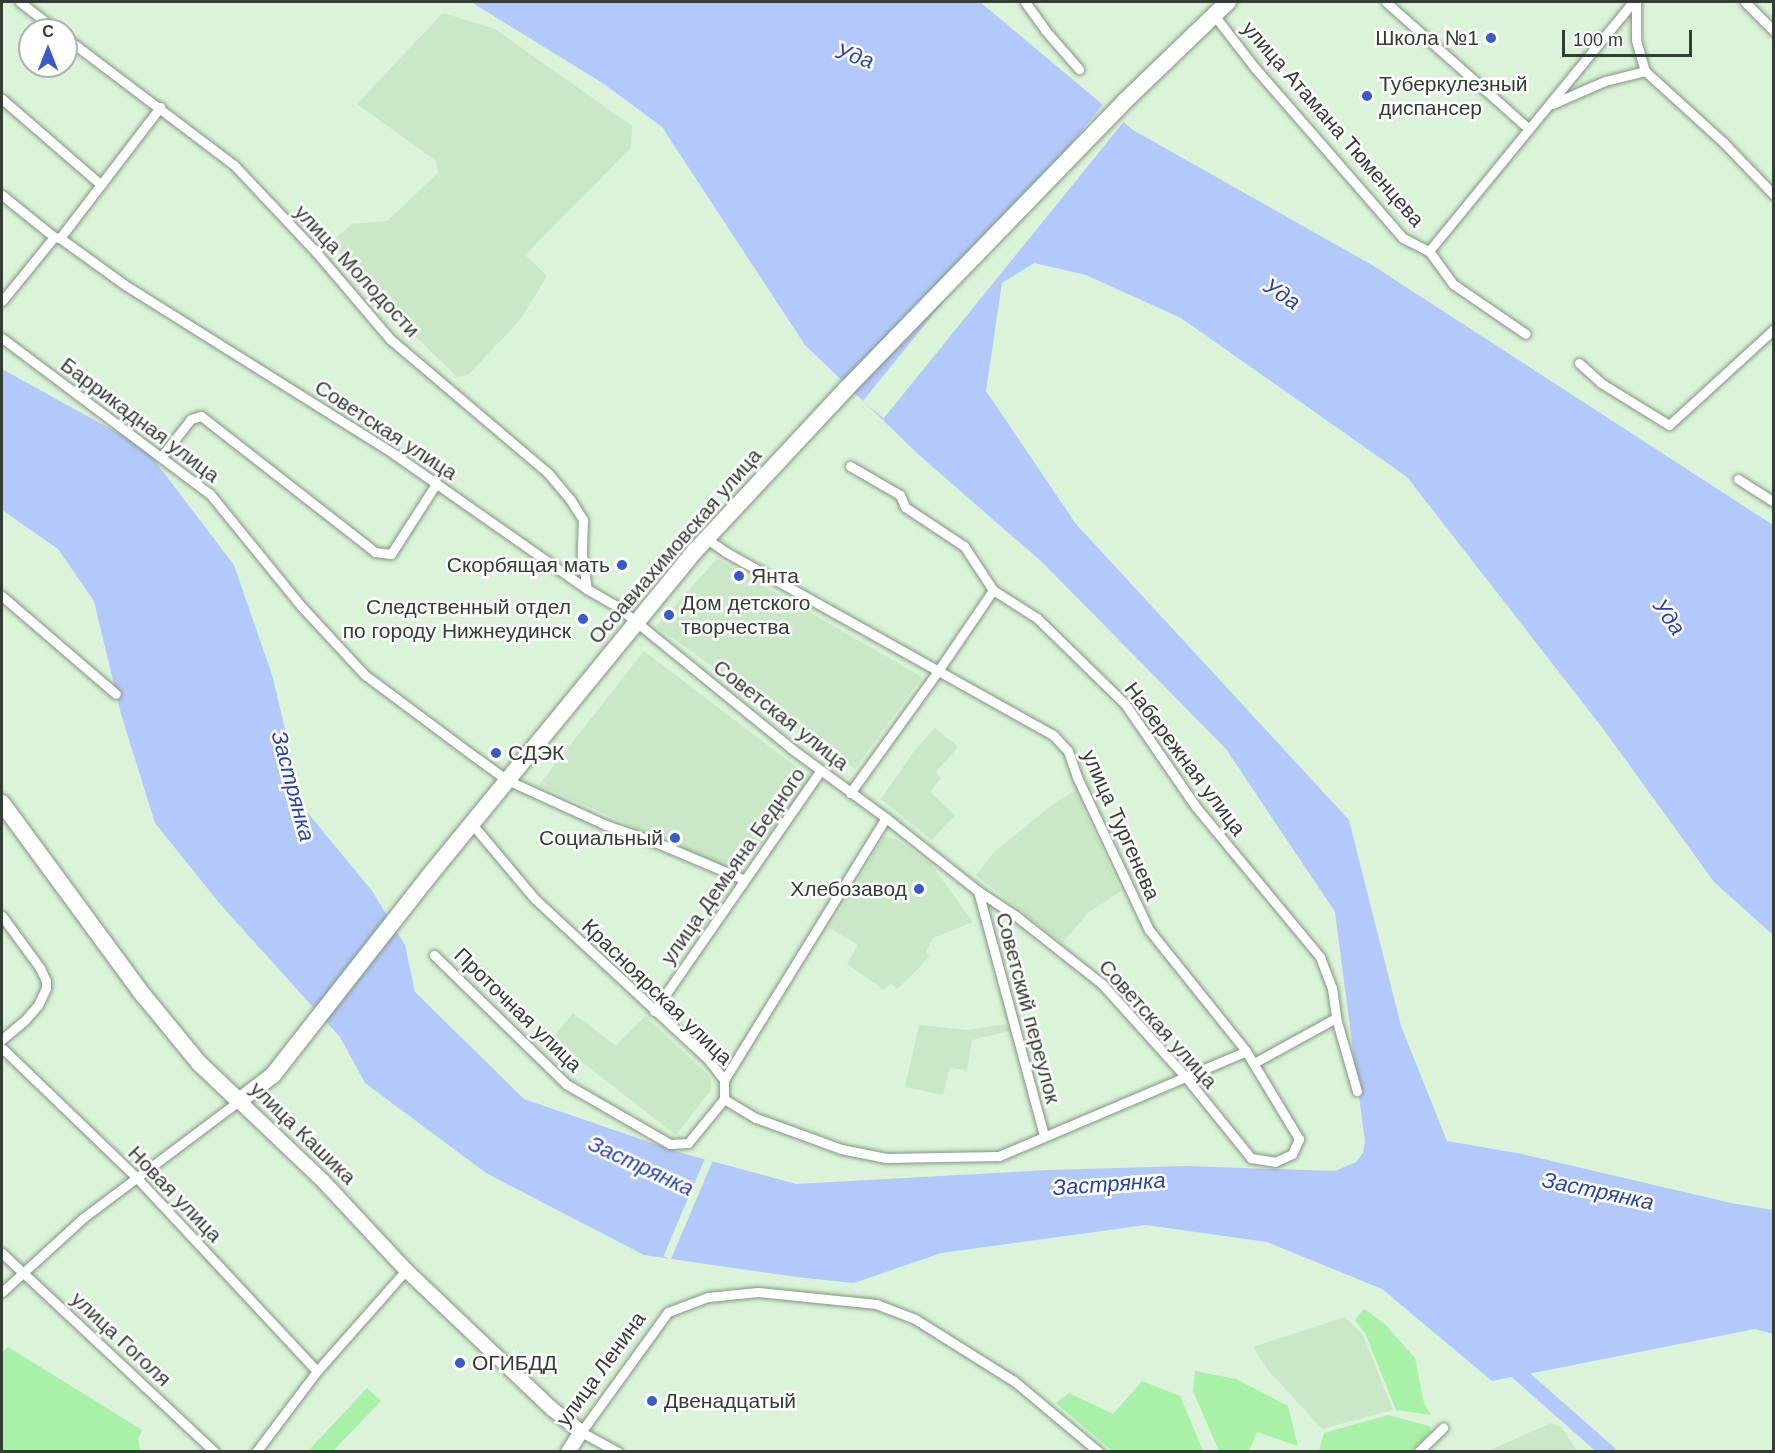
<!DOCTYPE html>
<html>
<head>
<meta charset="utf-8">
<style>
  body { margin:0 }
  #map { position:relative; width:1775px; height:1453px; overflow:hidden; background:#daf3d9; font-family:Helvetica,sans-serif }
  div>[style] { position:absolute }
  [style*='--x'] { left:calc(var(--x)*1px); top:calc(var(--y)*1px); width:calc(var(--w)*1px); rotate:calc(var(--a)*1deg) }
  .built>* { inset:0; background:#cae7c8 }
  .green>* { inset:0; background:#a9f0a8 }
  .water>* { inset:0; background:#b4c9fb }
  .pier>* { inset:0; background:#daf3d9; transform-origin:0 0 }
  .river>* { height:15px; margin:-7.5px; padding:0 7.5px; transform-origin:7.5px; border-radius:7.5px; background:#b4c9fb }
  .roads { filter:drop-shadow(0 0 2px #80967f) drop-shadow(0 0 2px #80967f) }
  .street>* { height:9px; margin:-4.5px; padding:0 4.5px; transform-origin:4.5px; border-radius:4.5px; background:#fff }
  .secondary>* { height:14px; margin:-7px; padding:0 7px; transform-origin:7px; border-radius:7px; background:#fff }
  .highway>* { height:16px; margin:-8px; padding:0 8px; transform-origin:8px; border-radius:8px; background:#fff }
  .dots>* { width:16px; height:16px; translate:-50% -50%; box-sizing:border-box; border:3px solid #fff; border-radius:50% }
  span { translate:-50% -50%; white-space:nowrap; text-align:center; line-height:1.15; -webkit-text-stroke:5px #fff; paint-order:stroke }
  .poi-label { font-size:21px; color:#333d33 }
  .right { translate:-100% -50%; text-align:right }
  .left { translate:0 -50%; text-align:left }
  .street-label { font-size:21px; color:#333d33 }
  .water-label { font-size:22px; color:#2a44a1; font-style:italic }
  .frame { position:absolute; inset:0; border:3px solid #333d33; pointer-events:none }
  .north { position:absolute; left:18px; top:18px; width:60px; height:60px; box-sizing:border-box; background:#fff; border:2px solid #adb1ad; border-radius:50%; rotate:0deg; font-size:16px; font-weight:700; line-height:24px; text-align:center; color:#333d33 }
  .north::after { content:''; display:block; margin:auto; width:21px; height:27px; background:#3a5acc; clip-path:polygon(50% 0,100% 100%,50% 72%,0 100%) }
  .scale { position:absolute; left:1562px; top:30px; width:130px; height:27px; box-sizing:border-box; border:3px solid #333d33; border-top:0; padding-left:8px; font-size:18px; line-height:21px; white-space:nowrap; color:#333d33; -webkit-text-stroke:4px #fff; paint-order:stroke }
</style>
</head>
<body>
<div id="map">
  <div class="built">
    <div style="clip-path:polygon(443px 13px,495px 29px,632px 126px,631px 148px,525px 255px,547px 276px,520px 320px,468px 375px,457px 377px,392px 313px,331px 242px,352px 224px,387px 221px,438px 173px,436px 161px,357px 104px)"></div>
    <div style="clip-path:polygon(717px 559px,922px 677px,855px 769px,656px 626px)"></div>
    <div style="clip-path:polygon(644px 651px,812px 779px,738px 873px,539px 785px)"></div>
    <div style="clip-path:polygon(935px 728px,958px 747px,936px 772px,941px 778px,930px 792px,955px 815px,932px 840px,881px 799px,915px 750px)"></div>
    <div style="clip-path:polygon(1075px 791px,1121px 891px,1089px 912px,1062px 943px,976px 875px,994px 852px,1057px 801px)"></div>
    <div style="clip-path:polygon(884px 837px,896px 839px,930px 863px,973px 922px,933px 938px,926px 952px,929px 956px,921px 966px,897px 989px,891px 983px,884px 990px,847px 964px,858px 945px,829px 928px)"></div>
    <div style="clip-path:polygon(573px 1013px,616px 1046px,645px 1016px,711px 1078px,710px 1091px,676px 1135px,552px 1039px)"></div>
    <div style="clip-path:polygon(1006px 1024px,1010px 1031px,972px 1040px,967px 1071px,950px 1067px,943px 1095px,905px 1087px,919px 1025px,967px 1030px)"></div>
    <div style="clip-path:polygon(1345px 1317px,1363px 1335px,1393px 1410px,1322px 1429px,1268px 1370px,1253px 1347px)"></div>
    <div style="clip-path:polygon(1551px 1423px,1562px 1428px,1577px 1451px,1488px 1451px)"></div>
  </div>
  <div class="green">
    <div style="clip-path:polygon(1364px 1309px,1385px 1324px,1415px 1358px,1424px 1403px,1431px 1415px,1396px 1410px,1365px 1333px,1355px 1320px)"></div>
    <div style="clip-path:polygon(8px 1347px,142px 1430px,138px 1439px,140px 1451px,2px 1451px,2px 1353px)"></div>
    <div style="clip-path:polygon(1195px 1371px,1236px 1379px,1288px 1406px,1298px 1446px,1257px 1432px,1249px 1451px,1219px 1451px,1193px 1391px)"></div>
    <div style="clip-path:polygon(1142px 1381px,1180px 1396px,1203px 1451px,1112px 1451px,1056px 1403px,1069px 1393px,1113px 1414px)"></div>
    <div style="clip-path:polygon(367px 1388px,381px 1401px,333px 1451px,311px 1451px,309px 1450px)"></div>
    <div style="clip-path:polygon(1388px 1415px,1429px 1426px,1431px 1432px,1410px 1451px,1319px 1451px,1324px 1433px)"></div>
  </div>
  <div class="water">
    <div style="clip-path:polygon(471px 2px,980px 2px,1133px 130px,1372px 265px,1773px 525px,1773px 935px,1714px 882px,1604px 730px,1407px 477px,1181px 318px,1086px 275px,1034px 263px,1002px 283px,986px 391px,1076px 524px,1349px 820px,1401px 1026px,1447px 1141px,1522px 1154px,1731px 1203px,1773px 1210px,1773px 1334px,1755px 1329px,1492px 1381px,1382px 1289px,1267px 1242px,1146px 1225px,941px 1253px,854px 1283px,796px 1277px,644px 1255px,486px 1173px,365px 1083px,340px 1037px,220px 904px,155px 823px,121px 714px,94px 601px,58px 549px,2px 510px,2px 369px,145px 448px,234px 565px,273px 678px,303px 807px,372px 891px,405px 945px,415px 992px,524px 1099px,678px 1152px,796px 1184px,1048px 1170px,1186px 1166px,1335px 1171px,1356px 1162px,1363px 1153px,1365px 1142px,1335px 912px,1226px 749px,1043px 563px,919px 455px,805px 345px,662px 127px,604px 84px)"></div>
  </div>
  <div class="pier">
    <div style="left:1105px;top:102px;width:27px;height:385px;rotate:39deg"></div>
    <div style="left:706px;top:1156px;width:8px;height:109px;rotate:23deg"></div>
  </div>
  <div class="river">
    <div style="--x:1506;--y:1362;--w:136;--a:41.4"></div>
  </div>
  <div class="roads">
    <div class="street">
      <div style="--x:20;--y:2;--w:46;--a:37.9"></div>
      <div style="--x:1025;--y:2;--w:34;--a:54"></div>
      <div style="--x:1045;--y:30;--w:52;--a:48.9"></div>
      <div style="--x:1386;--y:2;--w:191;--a:41.6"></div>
      <div style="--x:1636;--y:2;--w:38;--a:90"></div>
      <div style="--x:1636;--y:40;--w:32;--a:74"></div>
      <div style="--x:1645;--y:71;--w:107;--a:42.3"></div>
      <div style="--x:1724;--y:143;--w:72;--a:46.1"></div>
      <div style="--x:1745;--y:2;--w:41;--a:45"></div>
      <div style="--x:1214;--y:15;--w:67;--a:52.3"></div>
      <div style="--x:1255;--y:68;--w:225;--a:49"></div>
      <div style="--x:1403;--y:238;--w:29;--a:27"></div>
      <div style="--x:1429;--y:251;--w:41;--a:54"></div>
      <div style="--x:1453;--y:284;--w:88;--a:34.4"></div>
      <div style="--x:66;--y:38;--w:211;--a:37.1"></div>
      <div style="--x:234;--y:165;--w:120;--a:46.7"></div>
      <div style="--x:316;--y:252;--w:114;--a:49.6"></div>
      <div style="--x:390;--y:339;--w:207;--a:40.3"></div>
      <div style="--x:548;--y:473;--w:34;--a:50"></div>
      <div style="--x:570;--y:499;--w:25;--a:58"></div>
      <div style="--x:583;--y:520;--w:35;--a:92"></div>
      <div style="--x:582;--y:555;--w:34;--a:82"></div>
      <div style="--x:2;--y:99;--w:130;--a:40.9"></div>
      <div style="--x:1552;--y:104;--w:58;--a:-23.5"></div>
      <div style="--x:1605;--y:81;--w:41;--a:-14"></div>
      <div style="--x:2;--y:195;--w:67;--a:38.9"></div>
      <div style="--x:54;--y:237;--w:6;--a:9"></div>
      <div style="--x:60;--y:238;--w:80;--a:35.9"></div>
      <div style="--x:125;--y:285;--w:318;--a:32.1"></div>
      <div style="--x:394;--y:454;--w:236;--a:35"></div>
      <div style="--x:587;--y:589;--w:36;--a:30"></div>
      <div style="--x:618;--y:607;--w:225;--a:39.2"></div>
      <div style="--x:792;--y:749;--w:117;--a:36.3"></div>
      <div style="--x:886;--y:818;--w:117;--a:38.4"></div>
      <div style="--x:978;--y:891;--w:45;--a:33.3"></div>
      <div style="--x:1016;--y:916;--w:110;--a:38.3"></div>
      <div style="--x:1102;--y:984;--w:122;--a:48"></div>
      <div style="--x:1184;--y:1075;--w:107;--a:51.1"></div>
      <div style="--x:1251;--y:1158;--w:24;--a:9"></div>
      <div style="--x:1275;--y:1162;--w:19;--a:-25"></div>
      <div style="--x:1292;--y:1154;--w:17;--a:-65"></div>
      <div style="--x:1299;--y:1139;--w:103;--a:-121.1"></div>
      <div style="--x:1246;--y:1051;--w:155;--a:-128.7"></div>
      <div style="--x:1149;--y:930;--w:169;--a:-115.2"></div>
      <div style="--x:1077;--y:777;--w:28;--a:-109"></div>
      <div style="--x:1068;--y:751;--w:22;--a:-133"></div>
      <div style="--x:1053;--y:735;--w:375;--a:-150.8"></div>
      <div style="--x:726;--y:552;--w:23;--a:-146"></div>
      <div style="--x:60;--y:238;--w:165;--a:-52.6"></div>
      <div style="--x:1429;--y:251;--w:322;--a:-50.7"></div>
      <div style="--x:2;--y:301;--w:82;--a:-50.9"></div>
      <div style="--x:2;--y:338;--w:260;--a:36.9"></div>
      <div style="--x:210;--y:494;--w:144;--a:50.9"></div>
      <div style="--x:301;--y:606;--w:94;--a:47.2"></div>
      <div style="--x:365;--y:675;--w:132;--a:36.7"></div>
      <div style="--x:471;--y:754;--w:44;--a:35.8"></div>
      <div style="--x:507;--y:780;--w:109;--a:24.4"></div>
      <div style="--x:606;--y:825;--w:52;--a:19.1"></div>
      <div style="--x:655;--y:842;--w:95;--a:22.8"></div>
      <div style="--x:1579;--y:363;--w:30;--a:42"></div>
      <div style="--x:1601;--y:383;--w:80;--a:31.7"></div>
      <div style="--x:1669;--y:425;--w:142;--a:-42.4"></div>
      <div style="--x:161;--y:457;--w:48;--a:-51.7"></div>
      <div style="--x:191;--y:419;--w:10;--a:-17"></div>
      <div style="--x:201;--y:416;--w:221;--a:38"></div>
      <div style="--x:375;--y:552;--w:16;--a:7"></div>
      <div style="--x:391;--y:554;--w:83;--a:-57.3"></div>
      <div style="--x:850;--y:466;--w:58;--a:30.1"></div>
      <div style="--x:900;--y:495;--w:13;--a:67"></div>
      <div style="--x:905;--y:507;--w:71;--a:33.5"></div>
      <div style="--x:964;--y:546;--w:53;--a:56.6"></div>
      <div style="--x:993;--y:590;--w:52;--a:32.5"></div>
      <div style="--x:1037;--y:618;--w:123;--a:44.3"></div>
      <div style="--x:1125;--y:704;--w:125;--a:55.4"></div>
      <div style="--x:1196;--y:807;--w:195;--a:50.4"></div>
      <div style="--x:1320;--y:957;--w:33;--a:69"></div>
      <div style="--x:1332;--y:988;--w:30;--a:82"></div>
      <div style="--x:1336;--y:1018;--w:76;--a:74"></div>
      <div style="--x:1738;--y:479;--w:43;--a:32.6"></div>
      <div style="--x:2;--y:596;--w:150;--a:40.7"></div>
      <div style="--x:850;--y:793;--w:150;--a:-54.2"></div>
      <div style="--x:938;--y:671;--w:98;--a:-55.8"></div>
      <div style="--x:472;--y:824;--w:98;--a:50"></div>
      <div style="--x:535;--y:899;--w:234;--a:42.8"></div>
      <div style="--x:707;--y:1058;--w:28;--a:52"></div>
      <div style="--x:724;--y:1080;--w:19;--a:90"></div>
      <div style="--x:724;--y:1099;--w:37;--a:31"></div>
      <div style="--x:756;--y:1118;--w:90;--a:20"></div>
      <div style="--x:841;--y:1149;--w:46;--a:11.3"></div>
      <div style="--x:886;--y:1158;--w:113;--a:-1"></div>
      <div style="--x:999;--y:1156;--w:268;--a:-23"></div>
      <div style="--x:978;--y:891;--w:253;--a:74.9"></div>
      <div style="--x:2;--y:916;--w:64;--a:53.8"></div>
      <div style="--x:40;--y:968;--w:14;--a:65"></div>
      <div style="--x:46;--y:981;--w:7;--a:90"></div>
      <div style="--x:46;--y:988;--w:19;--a:115"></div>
      <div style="--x:38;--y:1005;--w:20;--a:131"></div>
      <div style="--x:25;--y:1020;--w:30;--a:140"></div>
      <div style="--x:434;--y:955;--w:185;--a:44.3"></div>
      <div style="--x:566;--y:1084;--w:120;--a:30"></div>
      <div style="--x:670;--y:1144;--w:18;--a:-3"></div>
      <div style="--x:688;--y:1143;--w:57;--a:-50.7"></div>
      <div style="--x:654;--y:1011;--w:293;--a:-55.3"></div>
      <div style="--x:2;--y:1048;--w:186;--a:43.9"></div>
      <div style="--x:136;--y:1177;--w:265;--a:47"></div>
      <div style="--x:1254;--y:1063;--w:94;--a:-28.8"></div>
      <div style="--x:724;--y:1080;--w:308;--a:-58.3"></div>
      <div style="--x:2;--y:1253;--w:291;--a:43.1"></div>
      <div style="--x:2;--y:1292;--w:110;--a:-42.4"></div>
      <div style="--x:83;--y:1218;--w:195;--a:-36.9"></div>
      <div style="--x:256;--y:1452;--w:101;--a:-53"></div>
      <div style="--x:317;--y:1371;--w:135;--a:-48.6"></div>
      <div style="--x:618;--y:1452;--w:42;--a:-151.6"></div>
      <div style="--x:581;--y:1432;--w:148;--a:-54.1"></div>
      <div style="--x:668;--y:1312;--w:43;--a:-20.6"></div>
      <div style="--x:708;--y:1297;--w:50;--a:-5.7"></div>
      <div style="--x:758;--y:1292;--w:119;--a:5.8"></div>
      <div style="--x:876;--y:1304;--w:42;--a:21"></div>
      <div style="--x:915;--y:1319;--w:117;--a:32.1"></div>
      <div style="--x:1014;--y:1381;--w:111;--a:39.9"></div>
      <div style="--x:1418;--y:1452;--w:35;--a:-44"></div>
    </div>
    <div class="secondary">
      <div style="--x:239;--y:1101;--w:116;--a:43.6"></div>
      <div style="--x:323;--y:1181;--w:122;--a:47"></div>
      <div style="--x:406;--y:1270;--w:202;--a:43.6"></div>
      <div style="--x:552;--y:1409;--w:37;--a:38"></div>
      <div style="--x:581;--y:1432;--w:24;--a:123"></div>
    </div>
    <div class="highway">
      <div style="--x:2;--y:803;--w:240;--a:53.7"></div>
      <div style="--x:144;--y:996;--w:87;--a:50.6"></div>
      <div style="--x:199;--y:1063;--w:55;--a:43.5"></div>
      <div style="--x:239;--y:1101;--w:43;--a:-37.4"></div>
      <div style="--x:273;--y:1075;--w:253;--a:-51.9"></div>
      <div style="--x:429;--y:876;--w:420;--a:-50.7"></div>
      <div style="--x:695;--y:551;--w:221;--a:-47"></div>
      <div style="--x:846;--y:389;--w:401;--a:-45.9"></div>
      <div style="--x:1125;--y:101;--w:143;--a:-43.9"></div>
    </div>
  </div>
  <div class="dots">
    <div style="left:1491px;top:38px;background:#3a5acc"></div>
    <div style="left:1367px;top:96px;background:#3a5acc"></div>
    <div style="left:622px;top:565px;background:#3a5acc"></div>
    <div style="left:739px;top:576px;background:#3a5acc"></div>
    <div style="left:669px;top:615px;background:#3a5acc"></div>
    <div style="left:583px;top:619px;background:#3a5acc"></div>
    <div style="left:496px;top:753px;background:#3a5acc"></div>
    <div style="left:675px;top:838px;background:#3a5acc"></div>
    <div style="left:919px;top:889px;background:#3a5acc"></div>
    <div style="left:460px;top:1363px;background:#3a5acc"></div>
    <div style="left:652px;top:1401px;background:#3a5acc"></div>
  </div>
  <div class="poi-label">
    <span class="right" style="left:1479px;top:38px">Школа №1</span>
    <span class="left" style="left:1379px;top:96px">Туберкулезный<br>диспансер</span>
    <span class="right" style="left:610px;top:565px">Скорбящая мать</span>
    <span class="left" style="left:751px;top:576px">Янта</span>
    <span class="left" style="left:681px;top:615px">Дом детского<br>творчества</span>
    <span class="right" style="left:571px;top:619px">Следственный отдел<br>по городу Нижнеудинск</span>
    <span class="left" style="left:508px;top:753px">СДЭК</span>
    <span class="right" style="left:663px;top:838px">Социальный</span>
    <span class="right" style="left:907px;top:889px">Хлебозавод</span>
    <span class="left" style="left:472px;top:1363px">ОГИБДД</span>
    <span class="left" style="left:664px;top:1401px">Двенадцатый</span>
  </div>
  <div class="street-label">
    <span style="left:1333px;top:124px;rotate:49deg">улица Атамана Тюменцева</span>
    <span style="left:357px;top:271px;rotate:47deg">улица Молодости</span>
    <span style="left:140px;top:420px;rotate:37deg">Баррикадная улица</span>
    <span style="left:386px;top:430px;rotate:33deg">Советская улица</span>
    <span style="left:675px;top:546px;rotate:-49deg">Осоавиахимовская улица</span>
    <span style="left:781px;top:715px;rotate:38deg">Советская улица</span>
    <span style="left:1185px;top:759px;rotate:53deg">Набережная улица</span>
    <span style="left:1121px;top:825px;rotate:66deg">улица Тургенева</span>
    <span style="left:733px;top:866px;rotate:-55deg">улица Демьяна Бедного</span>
    <span style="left:657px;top:992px;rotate:44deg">Красноярская улица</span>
    <span style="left:1028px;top:1008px;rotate:75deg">Советский переулок</span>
    <span style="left:518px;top:1010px;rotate:44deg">Проточная улица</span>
    <span style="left:1158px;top:1024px;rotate:48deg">Советская улица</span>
    <span style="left:303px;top:1133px;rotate:44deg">улица Кашика</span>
    <span style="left:175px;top:1194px;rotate:46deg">Новая улица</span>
    <span style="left:121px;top:1339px;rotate:43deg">улица Гоголя</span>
    <span style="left:601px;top:1369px;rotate:-54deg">улица Ленина</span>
  </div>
  <div class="water-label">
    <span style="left:855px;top:56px;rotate:18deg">Уда</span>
    <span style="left:1282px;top:294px;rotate:33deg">Уда</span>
    <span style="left:1669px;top:617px;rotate:55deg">Уда</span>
    <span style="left:293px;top:786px;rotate:75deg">Застрянка</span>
    <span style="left:641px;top:1166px;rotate:25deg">Застрянка</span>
    <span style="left:1109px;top:1184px;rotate:-4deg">Застрянка</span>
    <span style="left:1598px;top:1191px;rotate:12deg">Застрянка</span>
  </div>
  <div class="frame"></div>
  <div class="north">С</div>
  <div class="scale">100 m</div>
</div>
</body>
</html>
